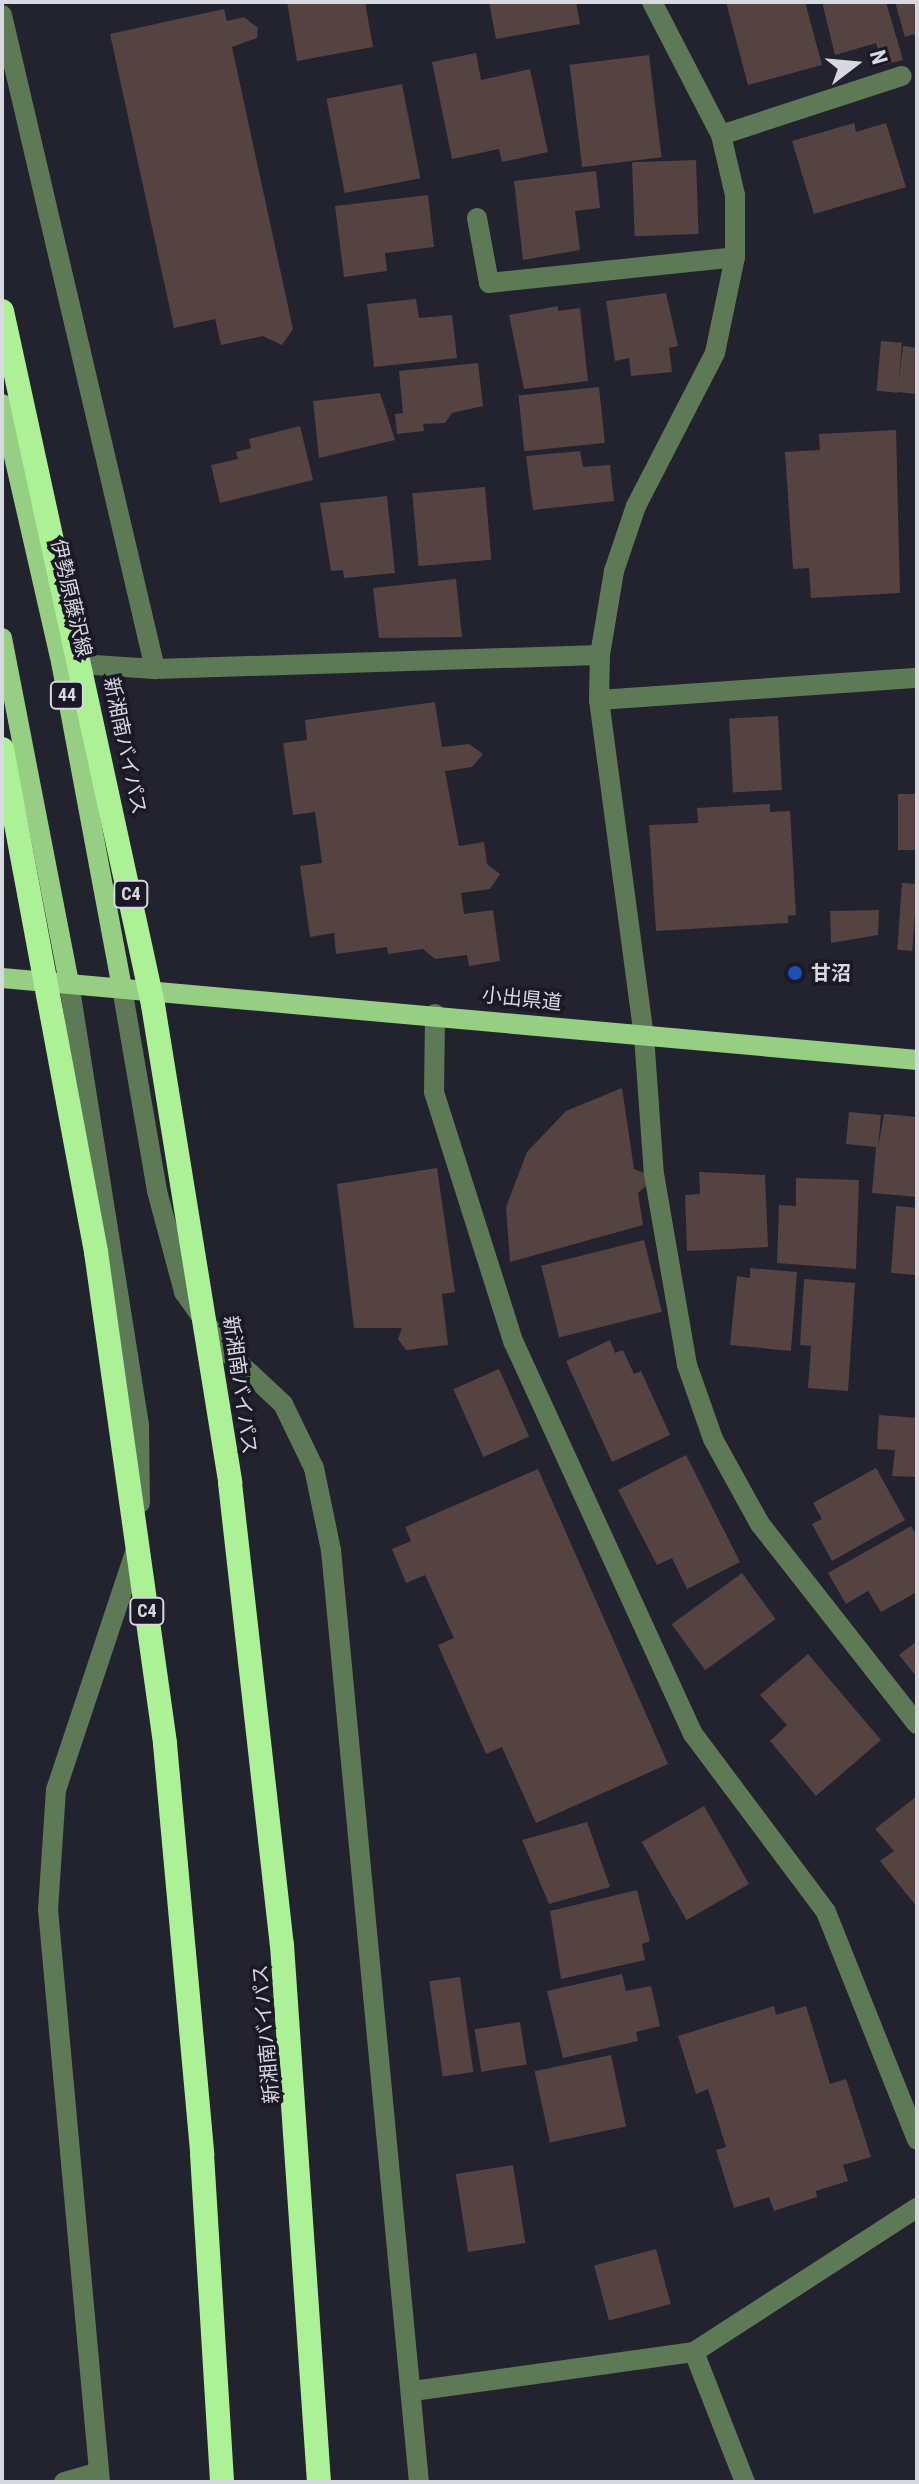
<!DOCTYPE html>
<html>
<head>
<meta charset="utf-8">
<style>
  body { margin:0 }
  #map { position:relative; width:919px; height:2484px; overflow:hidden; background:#23222f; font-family:"Roboto Condensed","Noto Sans JP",sans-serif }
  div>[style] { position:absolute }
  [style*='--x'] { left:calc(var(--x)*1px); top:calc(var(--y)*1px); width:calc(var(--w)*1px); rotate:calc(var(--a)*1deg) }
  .building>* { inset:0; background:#554341; transform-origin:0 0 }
  .minor>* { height:20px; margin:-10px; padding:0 10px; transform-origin:10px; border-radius:10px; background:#5e7955 }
  .major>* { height:20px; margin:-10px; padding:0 10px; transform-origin:10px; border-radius:10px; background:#96cf83 }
  .highway>* { height:24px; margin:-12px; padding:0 12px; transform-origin:12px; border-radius:12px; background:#acf195 }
  .dots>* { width:22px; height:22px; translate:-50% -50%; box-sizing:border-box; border:4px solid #1a1925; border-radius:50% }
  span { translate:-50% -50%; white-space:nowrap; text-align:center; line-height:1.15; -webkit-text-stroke:7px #1a1925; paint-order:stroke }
  .shield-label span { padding:2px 6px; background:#1a1925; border:2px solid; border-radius:6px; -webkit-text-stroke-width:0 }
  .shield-label { font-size:18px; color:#d8d8e1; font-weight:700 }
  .street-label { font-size:20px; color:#d8d8e1 }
  .poi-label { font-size:20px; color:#d8d8e1; font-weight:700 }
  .left { translate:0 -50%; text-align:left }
  .frame { position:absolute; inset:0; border:4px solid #d8d8e1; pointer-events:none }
  .north { position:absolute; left:815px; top:24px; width:80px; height:80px; -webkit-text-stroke:6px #1a1925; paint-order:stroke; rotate:74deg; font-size:22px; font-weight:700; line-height:32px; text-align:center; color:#d8d8e1 }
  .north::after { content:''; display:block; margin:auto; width:28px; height:36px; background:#d8d8e1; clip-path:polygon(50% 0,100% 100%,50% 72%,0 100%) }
</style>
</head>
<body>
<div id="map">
  <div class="building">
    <div style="clip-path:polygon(287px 2px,365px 2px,373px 47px,297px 61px)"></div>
    <div style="clip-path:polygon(489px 2px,576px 2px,580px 24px,496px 39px)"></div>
    <div style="clip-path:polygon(726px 2px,805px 2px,822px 65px,748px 85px)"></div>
    <div style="clip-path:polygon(822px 2px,886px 2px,903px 60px,883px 65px,876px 43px,835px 55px)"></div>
    <div style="clip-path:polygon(895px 2px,917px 2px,917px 42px,914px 34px,905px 37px)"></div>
    <div style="clip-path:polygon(224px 9px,227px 21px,244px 17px,258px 28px,257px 38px,232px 47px,293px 329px,282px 345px,263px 336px,221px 345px,215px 319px,174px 328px,110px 34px)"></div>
    <div style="clip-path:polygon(476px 53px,481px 80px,530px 69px,548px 152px,502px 162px,499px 149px,452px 159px,432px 62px)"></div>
    <div style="left:649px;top:55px;width:103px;height:80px;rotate:83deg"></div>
    <div style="left:402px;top:84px;width:96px;height:77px;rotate:79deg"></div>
    <div style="clip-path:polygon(854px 123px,856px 132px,886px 123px,906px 187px,814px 214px,792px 141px)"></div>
    <div style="left:696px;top:160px;width:74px;height:64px;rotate:88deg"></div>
    <div style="clip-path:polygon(596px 171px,600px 208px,575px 211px,580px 250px,523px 260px,514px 181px)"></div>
    <div style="clip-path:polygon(428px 195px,434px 247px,385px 253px,387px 271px,344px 277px,335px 206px)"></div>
    <div style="clip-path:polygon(666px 293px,678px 346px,669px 348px,672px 372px,631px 376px,629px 358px,615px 361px,606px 301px)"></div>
    <div style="clip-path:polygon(416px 299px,419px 318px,452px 315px,457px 358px,374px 367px,367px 304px)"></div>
    <div style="clip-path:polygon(558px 306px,558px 311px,580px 308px,588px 381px,524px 389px,509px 315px)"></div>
    <div style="left:881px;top:341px;width:21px;height:50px;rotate:5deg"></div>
    <div style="clip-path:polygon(903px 346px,917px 348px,917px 394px,897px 392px)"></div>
    <div style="clip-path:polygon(478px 363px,483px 406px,452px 413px,445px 423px,423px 424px,424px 431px,397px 434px,395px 414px,403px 413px,399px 371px)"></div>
    <div style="left:599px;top:387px;width:56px;height:81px;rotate:84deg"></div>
    <div style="clip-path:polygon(380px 393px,395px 440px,319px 458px,313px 401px)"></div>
    <div style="clip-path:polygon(300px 426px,313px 480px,220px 503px,211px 465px,238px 459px,236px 452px,251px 448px,249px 439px)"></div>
    <div style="clip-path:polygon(896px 430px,900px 593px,811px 598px,809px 568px,793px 569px,785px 452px,820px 450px,819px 434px)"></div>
    <div style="clip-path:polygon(580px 451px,583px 467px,610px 465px,614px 501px,533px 510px,526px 456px)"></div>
    <div style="left:485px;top:487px;width:73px;height:73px;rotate:85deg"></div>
    <div style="clip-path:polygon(387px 496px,395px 573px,344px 578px,343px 570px,331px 571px,320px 503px)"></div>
    <div style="clip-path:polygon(456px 579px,462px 637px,379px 638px,373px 588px)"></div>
    <div style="clip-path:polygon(435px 702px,442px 747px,469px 744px,483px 754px,472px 767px,445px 771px,459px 846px,484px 842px,487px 864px,500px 874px,490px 889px,461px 893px,464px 914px,493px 910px,500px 961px,469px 966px,467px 955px,435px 959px,423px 949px,388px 954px,387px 947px,336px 954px,334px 933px,310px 937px,300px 866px,322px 863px,315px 812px,293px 815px,283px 743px,307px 740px,305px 720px)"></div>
    <div style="left:778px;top:716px;width:74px;height:49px;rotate:87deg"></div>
    <div style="left:898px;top:794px;width:19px;height:56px"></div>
    <div style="clip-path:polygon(770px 804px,770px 812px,790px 811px,796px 915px,788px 916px,788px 923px,656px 931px,649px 825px,698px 823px,697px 808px)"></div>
    <div style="left:902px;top:883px;width:15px;height:67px;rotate:4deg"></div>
    <div style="clip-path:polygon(879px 910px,878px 935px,831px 943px,830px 911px)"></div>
    <div style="clip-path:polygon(622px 1088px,634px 1169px,644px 1173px,646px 1186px,638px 1193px,643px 1225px,510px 1262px,506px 1207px,527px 1152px,566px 1111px)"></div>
    <div style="clip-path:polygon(849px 1112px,881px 1115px,878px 1148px,884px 1114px,917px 1117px,917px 1197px,872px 1193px,876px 1147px,846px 1144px)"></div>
    <div style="clip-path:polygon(437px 1168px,455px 1292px,442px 1294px,448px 1345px,406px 1350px,398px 1339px,402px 1328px,354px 1328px,337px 1184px)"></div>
    <div style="clip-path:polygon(699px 1172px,765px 1175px,768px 1247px,687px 1251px,685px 1195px,700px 1194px)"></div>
    <div style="clip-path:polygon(796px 1178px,859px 1180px,856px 1269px,777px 1263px,779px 1205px,796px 1206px)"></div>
    <div style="clip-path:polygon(896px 1206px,917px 1208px,917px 1275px,891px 1273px)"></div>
    <div style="left:644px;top:1240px;width:74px;height:106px;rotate:76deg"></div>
    <div style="clip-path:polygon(750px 1268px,797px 1272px,791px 1351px,730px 1345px,737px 1276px,750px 1278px)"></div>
    <div style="clip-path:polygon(804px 1279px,855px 1283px,848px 1391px,808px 1388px,811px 1346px,800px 1345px)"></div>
    <div style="clip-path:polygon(610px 1340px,615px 1353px,623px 1350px,634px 1374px,641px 1371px,670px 1435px,612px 1462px,566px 1361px)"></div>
    <div style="left:499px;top:1369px;width:74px;height:50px;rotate:66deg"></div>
    <div style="clip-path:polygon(879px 1415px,917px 1418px,917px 1477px,892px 1476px,895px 1450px,877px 1449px)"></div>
    <div style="clip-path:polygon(686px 1455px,740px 1562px,687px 1589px,672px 1558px,657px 1565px,618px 1490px)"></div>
    <div style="clip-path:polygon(876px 1468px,905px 1520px,832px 1561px,812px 1524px,822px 1519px,813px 1503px)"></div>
    <div style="clip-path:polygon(538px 1469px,668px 1764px,536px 1823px,502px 1747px,486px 1754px,438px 1645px,454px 1638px,425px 1575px,406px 1583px,392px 1549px,411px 1541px,405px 1527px)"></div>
    <div style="clip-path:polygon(911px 1526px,917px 1537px,917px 1592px,881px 1612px,868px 1591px,846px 1604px,828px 1573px)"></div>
    <div style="left:742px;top:1573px;width:57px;height:87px;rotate:54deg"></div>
    <div style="clip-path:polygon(917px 1641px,917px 1677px,899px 1655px)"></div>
    <div style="clip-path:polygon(808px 1654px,881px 1740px,816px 1796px,770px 1741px,787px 1725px,760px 1695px)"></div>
    <div style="clip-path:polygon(917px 1796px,917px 1907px,880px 1861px,894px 1851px,875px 1829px)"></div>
    <div style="left:704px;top:1806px;width:90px;height:72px;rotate:60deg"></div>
    <div style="clip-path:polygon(587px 1822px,610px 1887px,549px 1904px,522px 1840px)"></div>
    <div style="clip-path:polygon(637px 1890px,650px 1941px,642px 1944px,645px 1960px,561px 1979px,550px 1911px)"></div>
    <div style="clip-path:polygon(622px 1974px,626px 1991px,651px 1986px,660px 2026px,636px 2032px,638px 2041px,563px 2058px,547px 1991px)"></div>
    <div style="left:460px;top:1977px;width:96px;height:31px;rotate:82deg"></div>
    <div style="clip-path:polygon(774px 2006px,776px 2015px,806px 2006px,830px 2084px,846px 2079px,871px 2157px,843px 2165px,848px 2181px,816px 2191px,817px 2197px,774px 2211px,769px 2197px,734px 2208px,716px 2150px,726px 2147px,708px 2089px,696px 2094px,678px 2036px)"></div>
    <div style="left:520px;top:2022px;width:43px;height:46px;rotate:81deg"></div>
    <div style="left:611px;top:2055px;width:73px;height:78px;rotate:78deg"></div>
    <div style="left:513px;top:2165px;width:79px;height:58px;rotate:81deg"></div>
    <div style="left:656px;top:2249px;width:57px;height:64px;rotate:75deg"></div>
  </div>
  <div class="minor">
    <div style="--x:652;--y:2;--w:150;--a:62.6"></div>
    <div style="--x:721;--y:135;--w:62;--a:76.9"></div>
    <div style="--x:735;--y:195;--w:62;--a:90"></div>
    <div style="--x:735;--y:257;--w:98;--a:101.8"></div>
    <div style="--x:715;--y:353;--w:172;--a:117.3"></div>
    <div style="--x:636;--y:506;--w:69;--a:108.7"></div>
    <div style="--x:614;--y:571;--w:85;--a:99.5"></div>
    <div style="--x:600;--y:655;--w:45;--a:91.3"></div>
    <div style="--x:599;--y:700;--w:339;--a:82.4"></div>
    <div style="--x:644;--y:1036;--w:138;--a:85.9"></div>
    <div style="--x:654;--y:1174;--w:194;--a:80.2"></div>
    <div style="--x:687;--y:1365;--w:78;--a:70.6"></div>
    <div style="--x:713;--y:1439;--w:97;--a:61.1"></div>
    <div style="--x:760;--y:1524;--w:254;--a:51.9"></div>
    <div style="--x:2;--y:15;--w:672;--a:76.83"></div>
    <div style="--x:721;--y:135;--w:190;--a:-18.1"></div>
    <div style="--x:477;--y:218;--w:66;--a:79.5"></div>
    <div style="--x:489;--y:283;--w:247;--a:-6"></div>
    <div style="--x:64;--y:663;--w:91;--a:3.8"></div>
    <div style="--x:155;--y:669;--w:445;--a:-1.8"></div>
    <div style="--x:599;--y:700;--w:319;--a:-4"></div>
    <div style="--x:69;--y:983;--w:448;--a:81"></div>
    <div style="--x:139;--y:1425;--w:78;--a:89.3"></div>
    <div style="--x:122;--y:988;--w:206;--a:80.2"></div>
    <div style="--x:157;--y:1191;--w:105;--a:75"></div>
    <div style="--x:184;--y:1292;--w:71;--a:54.7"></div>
    <div style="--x:225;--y:1350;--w:79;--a:43"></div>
    <div style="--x:283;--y:1404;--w:71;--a:64.2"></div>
    <div style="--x:314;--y:1468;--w:84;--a:78.3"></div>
    <div style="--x:331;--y:1550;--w:936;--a:84.61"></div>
    <div style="--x:435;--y:1014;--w:78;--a:90.7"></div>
    <div style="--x:434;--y:1092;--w:261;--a:72.4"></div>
    <div style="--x:513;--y:1341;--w:432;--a:65.4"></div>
    <div style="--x:693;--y:1734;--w:222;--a:53.2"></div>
    <div style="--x:826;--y:1912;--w:245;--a:68.2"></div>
    <div style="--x:694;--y:2352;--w:140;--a:68.6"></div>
    <div style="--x:413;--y:2391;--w:284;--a:-7.9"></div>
    <div style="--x:694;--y:2352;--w:265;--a:-32.9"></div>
    <div style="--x:64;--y:2482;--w:36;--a:-16"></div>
    <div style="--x:100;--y:2482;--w:574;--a:-95.19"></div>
    <div style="--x:48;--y:1910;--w:120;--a:-86.2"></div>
    <div style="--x:56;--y:1790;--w:253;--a:-71.6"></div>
  </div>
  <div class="major">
    <div style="--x:2;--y:404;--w:265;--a:77.1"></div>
    <div style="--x:61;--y:662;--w:332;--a:79.4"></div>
    <div style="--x:2;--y:638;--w:351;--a:79"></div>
    <div style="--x:2;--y:978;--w:919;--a:5.12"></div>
  </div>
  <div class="highway">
    <div style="--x:2;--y:311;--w:710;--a:77.72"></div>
    <div style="--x:153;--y:1005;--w:484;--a:80.8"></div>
    <div style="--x:230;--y:1483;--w:465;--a:83.6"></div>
    <div style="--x:282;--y:1945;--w:538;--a:86.06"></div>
    <div style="--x:2;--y:749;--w:512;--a:79.41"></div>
    <div style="--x:96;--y:1252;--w:497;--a:82"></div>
    <div style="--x:165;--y:1744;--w:412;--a:84.8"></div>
    <div style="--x:202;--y:2154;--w:329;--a:86.5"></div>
  </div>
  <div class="dots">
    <div style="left:795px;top:973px;background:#1a4fb4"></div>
  </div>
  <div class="shield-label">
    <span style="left:67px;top:695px">44</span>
    <span style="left:131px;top:894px">C4</span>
    <span style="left:147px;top:1611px">C4</span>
  </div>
  <div class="street-label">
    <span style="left:71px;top:598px;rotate:77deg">伊勢原藤沢線</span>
    <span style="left:125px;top:746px;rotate:78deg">新湘南バイパス</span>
    <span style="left:522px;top:999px;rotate:6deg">小出県道</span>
    <span style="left:240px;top:1385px;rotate:82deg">新湘南バイパス</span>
    <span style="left:266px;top:2034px;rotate:-95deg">新湘南バイパス</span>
  </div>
  <div class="poi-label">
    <span class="left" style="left:811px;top:973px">甘沼</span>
  </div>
  <div class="frame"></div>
  <div class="north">N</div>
</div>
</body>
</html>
